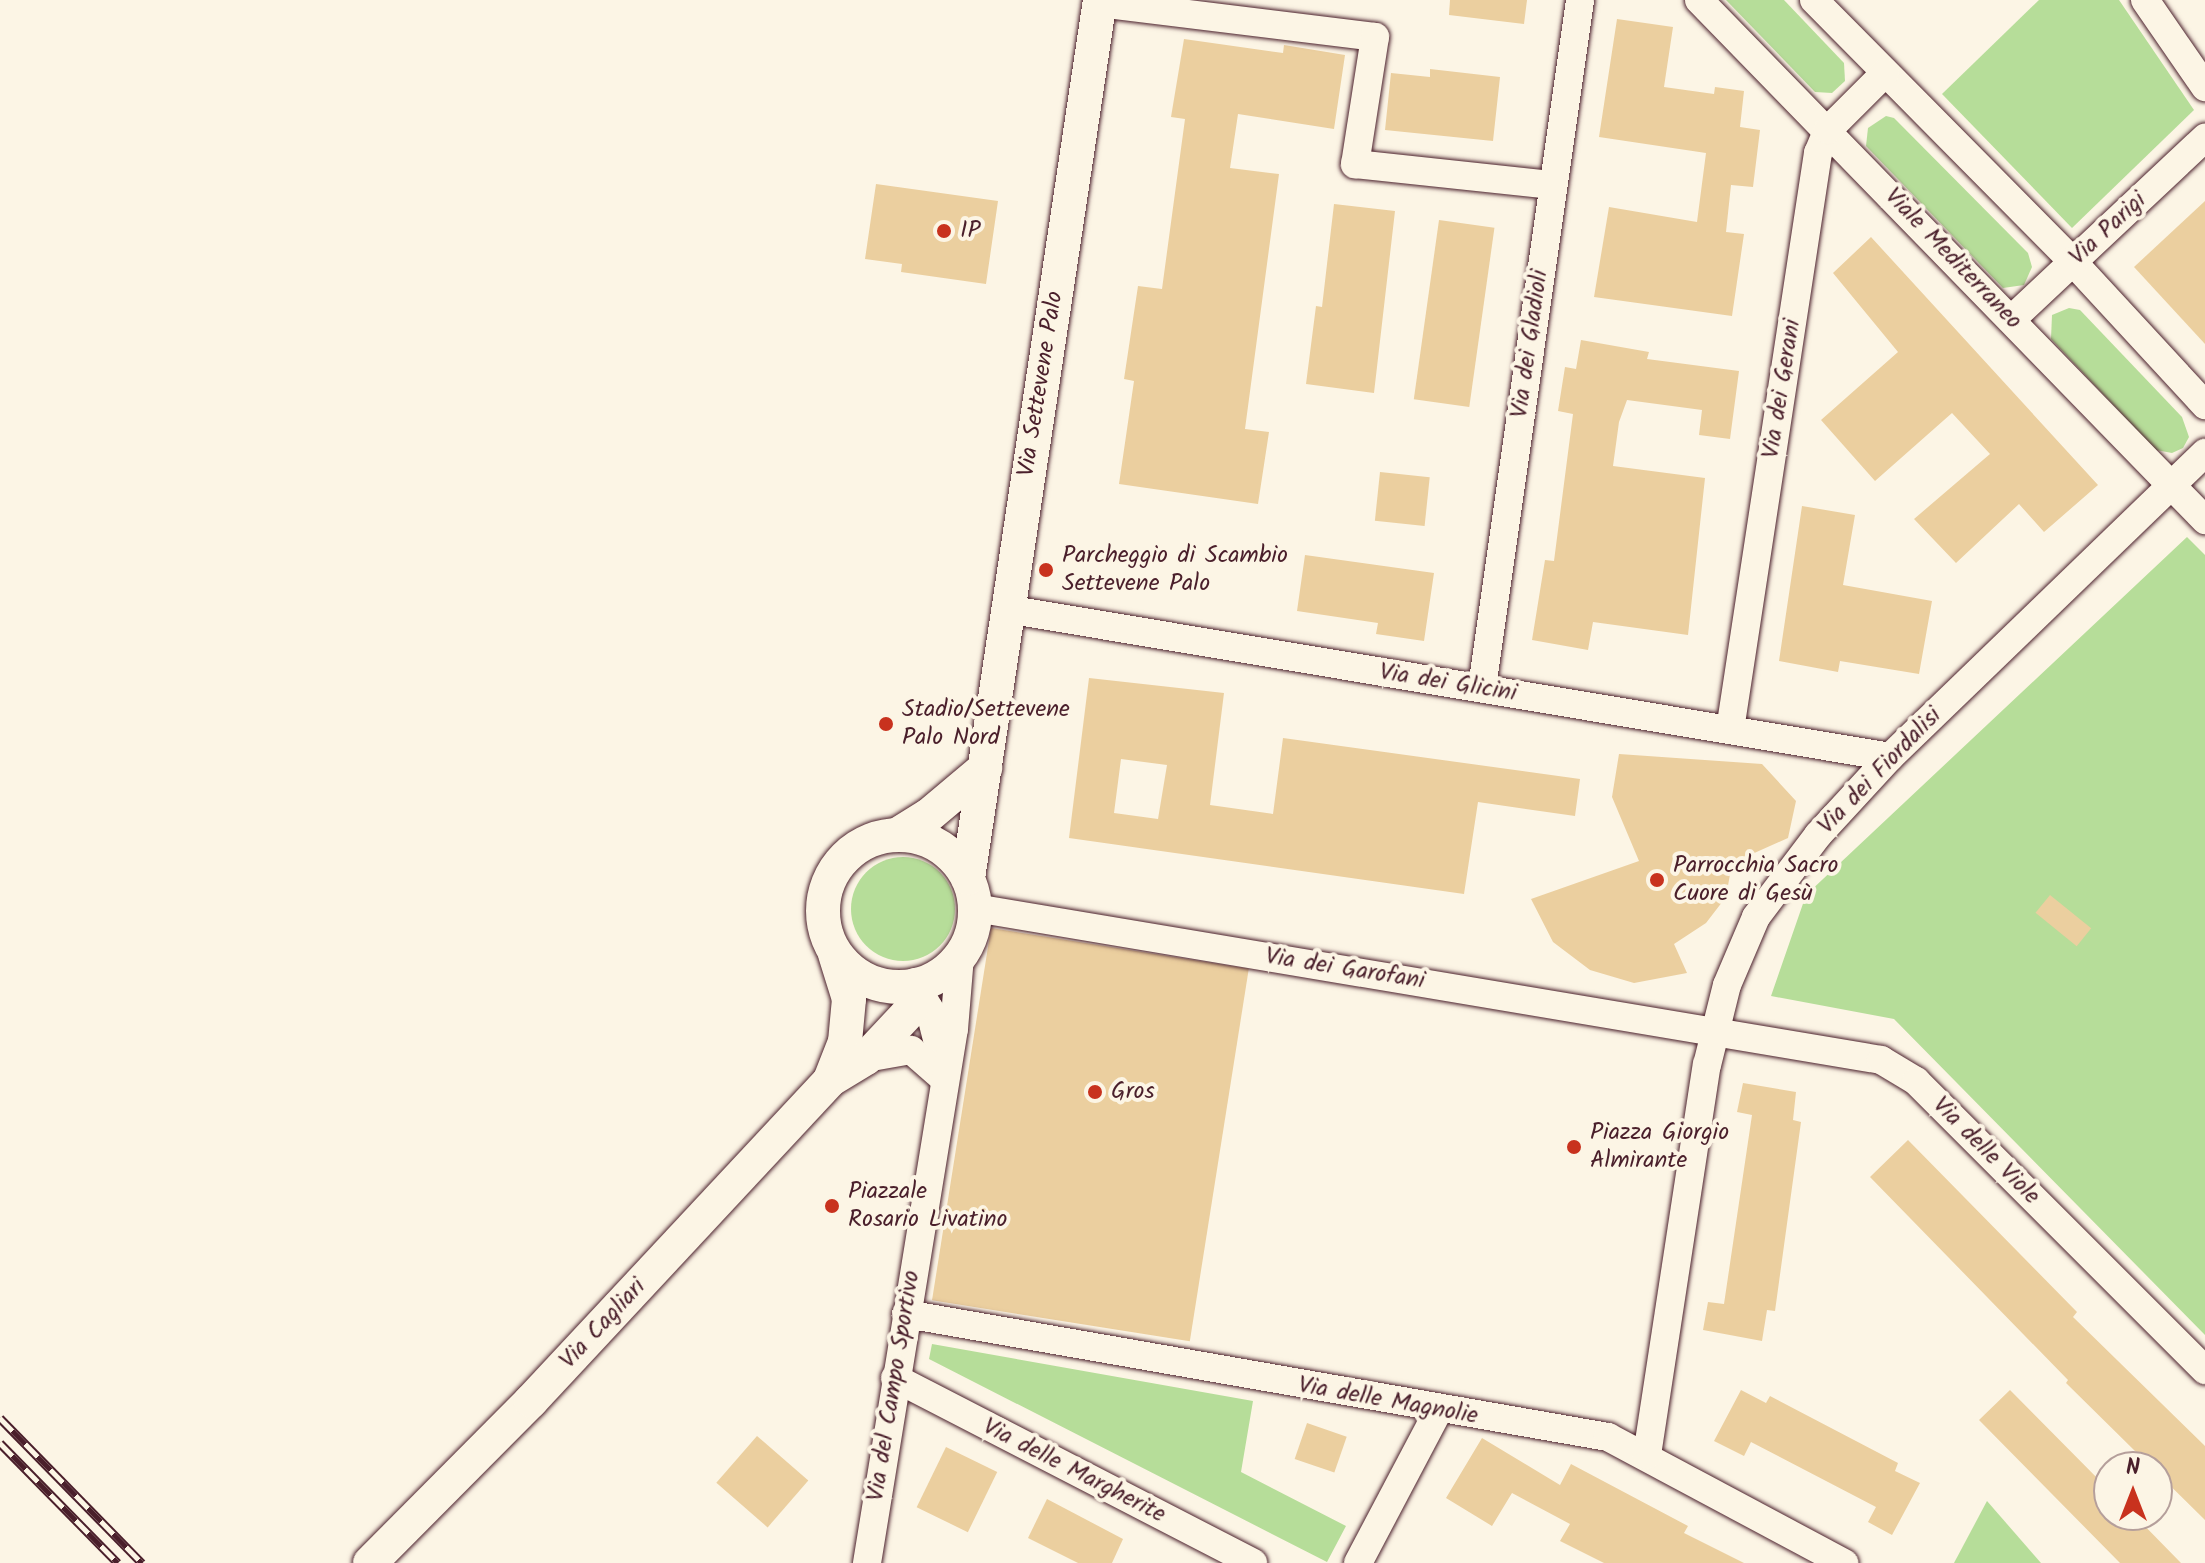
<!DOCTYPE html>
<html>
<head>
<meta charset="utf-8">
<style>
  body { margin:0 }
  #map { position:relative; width:2205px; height:1563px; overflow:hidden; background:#fcf5e5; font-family:Kalam,sans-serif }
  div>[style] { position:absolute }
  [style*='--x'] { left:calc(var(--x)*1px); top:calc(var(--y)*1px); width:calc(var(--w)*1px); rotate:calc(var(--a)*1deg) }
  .green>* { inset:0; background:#b6dd99 }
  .round { border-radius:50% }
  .building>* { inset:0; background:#ebcf9f; transform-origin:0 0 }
  .roads { filter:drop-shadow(0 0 2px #4a1f2b) drop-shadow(0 0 2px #4a1f2b) }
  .minor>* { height:28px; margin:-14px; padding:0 14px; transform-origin:14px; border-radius:14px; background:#fcf5e5 }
  .tertiary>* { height:34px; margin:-17px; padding:0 17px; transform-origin:17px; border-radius:17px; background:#fcf5e5 }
  .tertiary>.ring { margin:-17px; padding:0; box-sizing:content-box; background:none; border:34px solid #fcf5e5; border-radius:50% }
  .rail>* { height:9px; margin-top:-4.5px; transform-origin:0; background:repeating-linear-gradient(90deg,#fcf5e5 0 18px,#4a1f2b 0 36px); box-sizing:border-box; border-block:2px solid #4a1f2b }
  .dots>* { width:22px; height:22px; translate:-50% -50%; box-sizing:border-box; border:4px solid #fcf5e5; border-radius:50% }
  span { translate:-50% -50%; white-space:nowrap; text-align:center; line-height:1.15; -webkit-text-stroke:8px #fcf5e5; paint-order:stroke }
  .street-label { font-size:24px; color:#4a1f2b }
  .poi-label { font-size:24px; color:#4a1f2b }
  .left { translate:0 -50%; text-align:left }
  .north { position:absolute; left:2093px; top:1451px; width:80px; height:80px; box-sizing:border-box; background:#fcf5e5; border:2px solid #b59f9b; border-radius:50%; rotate:0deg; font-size:22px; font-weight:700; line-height:32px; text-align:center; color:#4a1f2b }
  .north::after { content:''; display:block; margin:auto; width:28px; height:36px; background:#c8321e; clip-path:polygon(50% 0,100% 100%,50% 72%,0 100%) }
</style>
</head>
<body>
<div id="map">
  <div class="green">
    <div style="clip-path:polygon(1726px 0,1784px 0,1844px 63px,1845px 81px,1832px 93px,1815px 92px)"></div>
    <div style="clip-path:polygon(2039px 0,2119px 0,2194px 110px,2072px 228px,1942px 94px)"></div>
    <div style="clip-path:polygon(1886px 116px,1894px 118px,2028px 253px,2032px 267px,2024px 285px,2003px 288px,1866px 146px,1868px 128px)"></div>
    <div style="clip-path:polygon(2069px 308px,2080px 310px,2182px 417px,2189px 437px,2183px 448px,2172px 453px,2156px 450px,2051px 339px,2052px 315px)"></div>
    <div style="clip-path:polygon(2187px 537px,2205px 555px,2205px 1335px,1894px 1019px,1771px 996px,1806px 895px)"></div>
    <div class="round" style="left:851px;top:857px;width:104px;height:104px"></div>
    <div style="clip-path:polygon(932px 1344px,1253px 1401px,1241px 1472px,1346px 1526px,1327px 1562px,929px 1359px)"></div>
    <div style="clip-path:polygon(1987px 1501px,2041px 1563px,1954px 1563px)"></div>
  </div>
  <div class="building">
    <div style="clip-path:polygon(1450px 0,1527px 0,1524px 24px,1449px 15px)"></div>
    <div style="clip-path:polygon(1617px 19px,1673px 27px,1664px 87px,1714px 94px,1715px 87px,1744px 91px,1740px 127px,1760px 130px,1753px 187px,1731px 185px,1726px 232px,1744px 234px,1732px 316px,1594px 297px,1609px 207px,1697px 222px,1706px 153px,1599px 137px)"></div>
    <div style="clip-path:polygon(1184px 39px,1283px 53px,1284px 45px,1345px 55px,1334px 129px,1238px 114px,1230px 168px,1279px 174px,1245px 429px,1269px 432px,1258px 504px,1119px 484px,1134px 381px,1124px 379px,1138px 286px,1162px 289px,1185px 119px,1171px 117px)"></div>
    <div style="clip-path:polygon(1430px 69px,1500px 77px,1493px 141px,1385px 130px,1391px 73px,1430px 77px)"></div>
    <div style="clip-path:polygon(876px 184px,998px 201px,986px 284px,901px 272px,902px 264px,865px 259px)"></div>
    <div style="clip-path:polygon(2205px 201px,2205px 344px,2134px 267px)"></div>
    <div style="clip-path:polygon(1334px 204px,1395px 211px,1374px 393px,1306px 384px,1316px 306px,1322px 307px)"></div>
    <div style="left:1439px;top:220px;width:56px;height:181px;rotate:8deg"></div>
    <div style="clip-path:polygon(1871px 237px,2098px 485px,2044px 532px,2019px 504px,1956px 563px,1914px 519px,1990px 454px,1952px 413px,1875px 481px,1821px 420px,1898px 352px,1833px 273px)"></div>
    <div style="clip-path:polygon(1581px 340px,1649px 352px,1647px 359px,1739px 371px,1730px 439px,1699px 435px,1702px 410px,1627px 400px,1619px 422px,1613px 466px,1705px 478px,1688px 635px,1593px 622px,1588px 650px,1532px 640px,1545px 560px,1554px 561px,1573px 414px,1558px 411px,1565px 367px,1576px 369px)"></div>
    <div style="left:1380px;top:472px;width:50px;height:49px;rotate:6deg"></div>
    <div style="clip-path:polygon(1802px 506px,1855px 515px,1843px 585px,1932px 601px,1919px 674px,1840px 661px,1838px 672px,1779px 661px)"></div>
    <div style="clip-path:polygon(1305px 555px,1434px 573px,1424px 641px,1376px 634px,1378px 623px,1297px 611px)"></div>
    <div style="clip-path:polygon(evenodd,1089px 678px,1224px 693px,1210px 805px,1273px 814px,1283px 738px,1580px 779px,1575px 816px,1478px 802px,1464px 894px,1069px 838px,1089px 678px,1121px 759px,1167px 765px,1158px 819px,1114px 813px,1121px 759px)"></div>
    <div style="clip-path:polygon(1619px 754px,1762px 764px,1796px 801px,1788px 838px,1732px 863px,1726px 897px,1706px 923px,1674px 944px,1687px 973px,1634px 983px,1590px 970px,1553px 942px,1531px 899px,1639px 861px,1612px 797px)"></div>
    <div style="left:2050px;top:895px;width:53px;height:23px;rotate:39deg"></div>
    <div style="left:991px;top:928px;width:261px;height:377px;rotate:9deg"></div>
    <div style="clip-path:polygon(1743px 1083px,1796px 1092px,1793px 1120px,1801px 1122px,1775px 1311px,1767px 1310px,1762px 1341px,1703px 1330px,1708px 1302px,1724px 1304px,1752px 1115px,1737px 1112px)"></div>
    <div style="clip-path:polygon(1908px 1140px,2077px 1312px,2073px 1317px,2205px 1446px,2205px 1520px,2066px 1383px,2068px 1380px,1870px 1177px)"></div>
    <div style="clip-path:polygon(1741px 1390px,1766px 1403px,1770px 1396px,1898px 1463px,1895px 1471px,1920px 1483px,1892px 1535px,1868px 1522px,1876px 1507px,1751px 1442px,1744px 1456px,1714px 1441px)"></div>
    <div style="clip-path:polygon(2010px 1390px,2109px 1490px,2109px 1515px,2134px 1515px,2181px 1563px,2120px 1563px,1979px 1420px)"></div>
    <div style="left:1307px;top:1423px;width:42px;height:38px;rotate:19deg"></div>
    <div style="left:757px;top:1436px;width:68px;height:62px;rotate:41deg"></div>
    <div style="clip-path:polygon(1482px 1438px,1560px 1485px,1571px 1464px,1688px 1526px,1684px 1533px,1744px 1563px,1604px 1563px,1560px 1541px,1570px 1524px,1512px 1493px,1492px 1526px,1446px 1498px)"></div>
    <div style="left:946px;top:1447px;width:57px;height:67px;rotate:26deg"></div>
    <div style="clip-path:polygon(1047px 1499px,1123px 1539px,1112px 1563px,1078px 1563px,1028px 1538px)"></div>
  </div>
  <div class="roads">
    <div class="minor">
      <div style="--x:1699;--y:0;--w:726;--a:45.78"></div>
      <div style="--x:1814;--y:0;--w:368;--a:45.3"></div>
      <div style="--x:2073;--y:262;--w:195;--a:47.3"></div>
      <div style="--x:2145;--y:0;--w:106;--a:55.4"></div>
      <div style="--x:1099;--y:3;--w:278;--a:7"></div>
      <div style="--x:1375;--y:37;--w:129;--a:98.9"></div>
      <div style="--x:1355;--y:164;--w:199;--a:6.1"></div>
      <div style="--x:2012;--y:319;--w:265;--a:-43.2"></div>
      <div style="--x:1006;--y:609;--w:896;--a:9.5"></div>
      <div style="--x:1482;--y:688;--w:695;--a:-81.89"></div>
      <div style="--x:1730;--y:730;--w:584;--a:-81.33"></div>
      <div style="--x:1818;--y:153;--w:25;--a:-67"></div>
      <div style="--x:1828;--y:130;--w:81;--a:-45"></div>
      <div style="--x:975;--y:908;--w:919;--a:9.52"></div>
      <div style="--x:1881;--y:1060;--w:41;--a:31"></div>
      <div style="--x:1916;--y:1081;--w:409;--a:45"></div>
      <div style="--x:916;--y:985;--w:26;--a:61"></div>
      <div style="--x:929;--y:1008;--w:57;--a:75.7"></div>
      <div style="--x:866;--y:1058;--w:46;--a:-10.1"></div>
      <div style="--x:911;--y:1050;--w:43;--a:41.2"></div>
      <div style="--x:906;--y:1314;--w:713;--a:9.94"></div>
      <div style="--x:1608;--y:1437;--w:268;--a:28.1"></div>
      <div style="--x:895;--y:1378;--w:403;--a:27.3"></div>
      <div style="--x:1647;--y:1455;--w:395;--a:-81.3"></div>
      <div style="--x:1707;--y:1065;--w:82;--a:-76"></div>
      <div style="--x:1727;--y:985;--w:74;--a:-66.9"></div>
      <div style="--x:1756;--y:917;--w:103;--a:-52.9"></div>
      <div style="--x:1818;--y:835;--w:106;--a:-47.3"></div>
      <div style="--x:1890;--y:757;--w:438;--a:-44"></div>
      <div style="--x:867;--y:1563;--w:541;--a:-80.75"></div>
      <div style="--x:954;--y:1029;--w:73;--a:-85.3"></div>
      <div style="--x:1358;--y:1563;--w:172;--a:-62.2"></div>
    </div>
    <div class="tertiary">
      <div style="--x:897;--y:835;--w:36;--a:-32"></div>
      <div style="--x:928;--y:816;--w:75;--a:-40.1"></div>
      <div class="ring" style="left:823px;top:835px;width:118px;height:118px"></div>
      <div style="--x:968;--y:878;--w:888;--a:-81.45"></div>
      <div style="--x:830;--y:1080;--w:41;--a:-68.5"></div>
      <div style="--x:845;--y:1042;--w:43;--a:-84.7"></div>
      <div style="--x:849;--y:999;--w:47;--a:-107.3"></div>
      <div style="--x:370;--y:1563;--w:228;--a:-45.2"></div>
      <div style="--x:531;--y:1401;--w:439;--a:-47"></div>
      <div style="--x:830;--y:1080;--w:42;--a:-31.4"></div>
      <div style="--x:866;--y:1058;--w:64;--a:-46.9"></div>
      <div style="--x:910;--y:1011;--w:27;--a:-77"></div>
    </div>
  </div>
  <div class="rail">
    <div style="--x:0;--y:1418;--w:203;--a:45.6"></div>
    <div style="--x:0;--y:1443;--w:168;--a:45.5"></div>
  </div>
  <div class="dots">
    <div style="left:944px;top:231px;background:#c8321e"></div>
    <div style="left:1046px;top:570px;background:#c8321e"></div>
    <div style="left:886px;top:724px;background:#c8321e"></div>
    <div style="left:1657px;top:880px;background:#c8321e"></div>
    <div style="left:1095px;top:1092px;background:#c8321e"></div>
    <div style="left:1574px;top:1147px;background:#c8321e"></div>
    <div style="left:832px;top:1206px;background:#c8321e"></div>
  </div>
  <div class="street-label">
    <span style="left:2108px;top:229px;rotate:-43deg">Via Parigi</span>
    <span style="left:1953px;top:259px;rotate:46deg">Viale Mediterraneo</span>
    <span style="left:1530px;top:344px;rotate:-82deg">Via dei Gladioli</span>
    <span style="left:1041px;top:384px;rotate:-81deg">Via Settevene Palo</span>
    <span style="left:1782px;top:389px;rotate:-81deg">Via dei Gerani</span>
    <span style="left:1448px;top:683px;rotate:9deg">Via dei Glicini</span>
    <span style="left:1880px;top:771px;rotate:-46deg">Via dei Fiordalisi</span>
    <span style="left:1345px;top:969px;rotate:9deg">Via dei Garofani</span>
    <span style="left:1986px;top:1151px;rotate:45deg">Via delle Viole</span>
    <span style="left:603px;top:1324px;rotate:-47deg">Via Cagliari</span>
    <span style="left:894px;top:1386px;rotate:-81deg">Via del Campo Sportivo</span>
    <span style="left:1388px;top:1401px;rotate:10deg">Via delle Magnolie</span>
    <span style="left:1074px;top:1471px;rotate:27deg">Via delle Margherite</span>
  </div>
  <div class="poi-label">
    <span class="left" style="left:960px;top:231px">IP</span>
    <span class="left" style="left:1062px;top:570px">Parcheggio di Scambio<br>Settevene Palo</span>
    <span class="left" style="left:902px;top:724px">Stadio/Settevene<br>Palo Nord</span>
    <span class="left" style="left:1673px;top:880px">Parrocchia Sacro<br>Cuore di Gesù</span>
    <span class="left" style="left:1111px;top:1092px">Gros</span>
    <span class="left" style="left:1590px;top:1147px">Piazza Giorgio<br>Almirante</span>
    <span class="left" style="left:848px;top:1206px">Piazzale<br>Rosario Livatino</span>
  </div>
  <div class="north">N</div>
</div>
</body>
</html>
